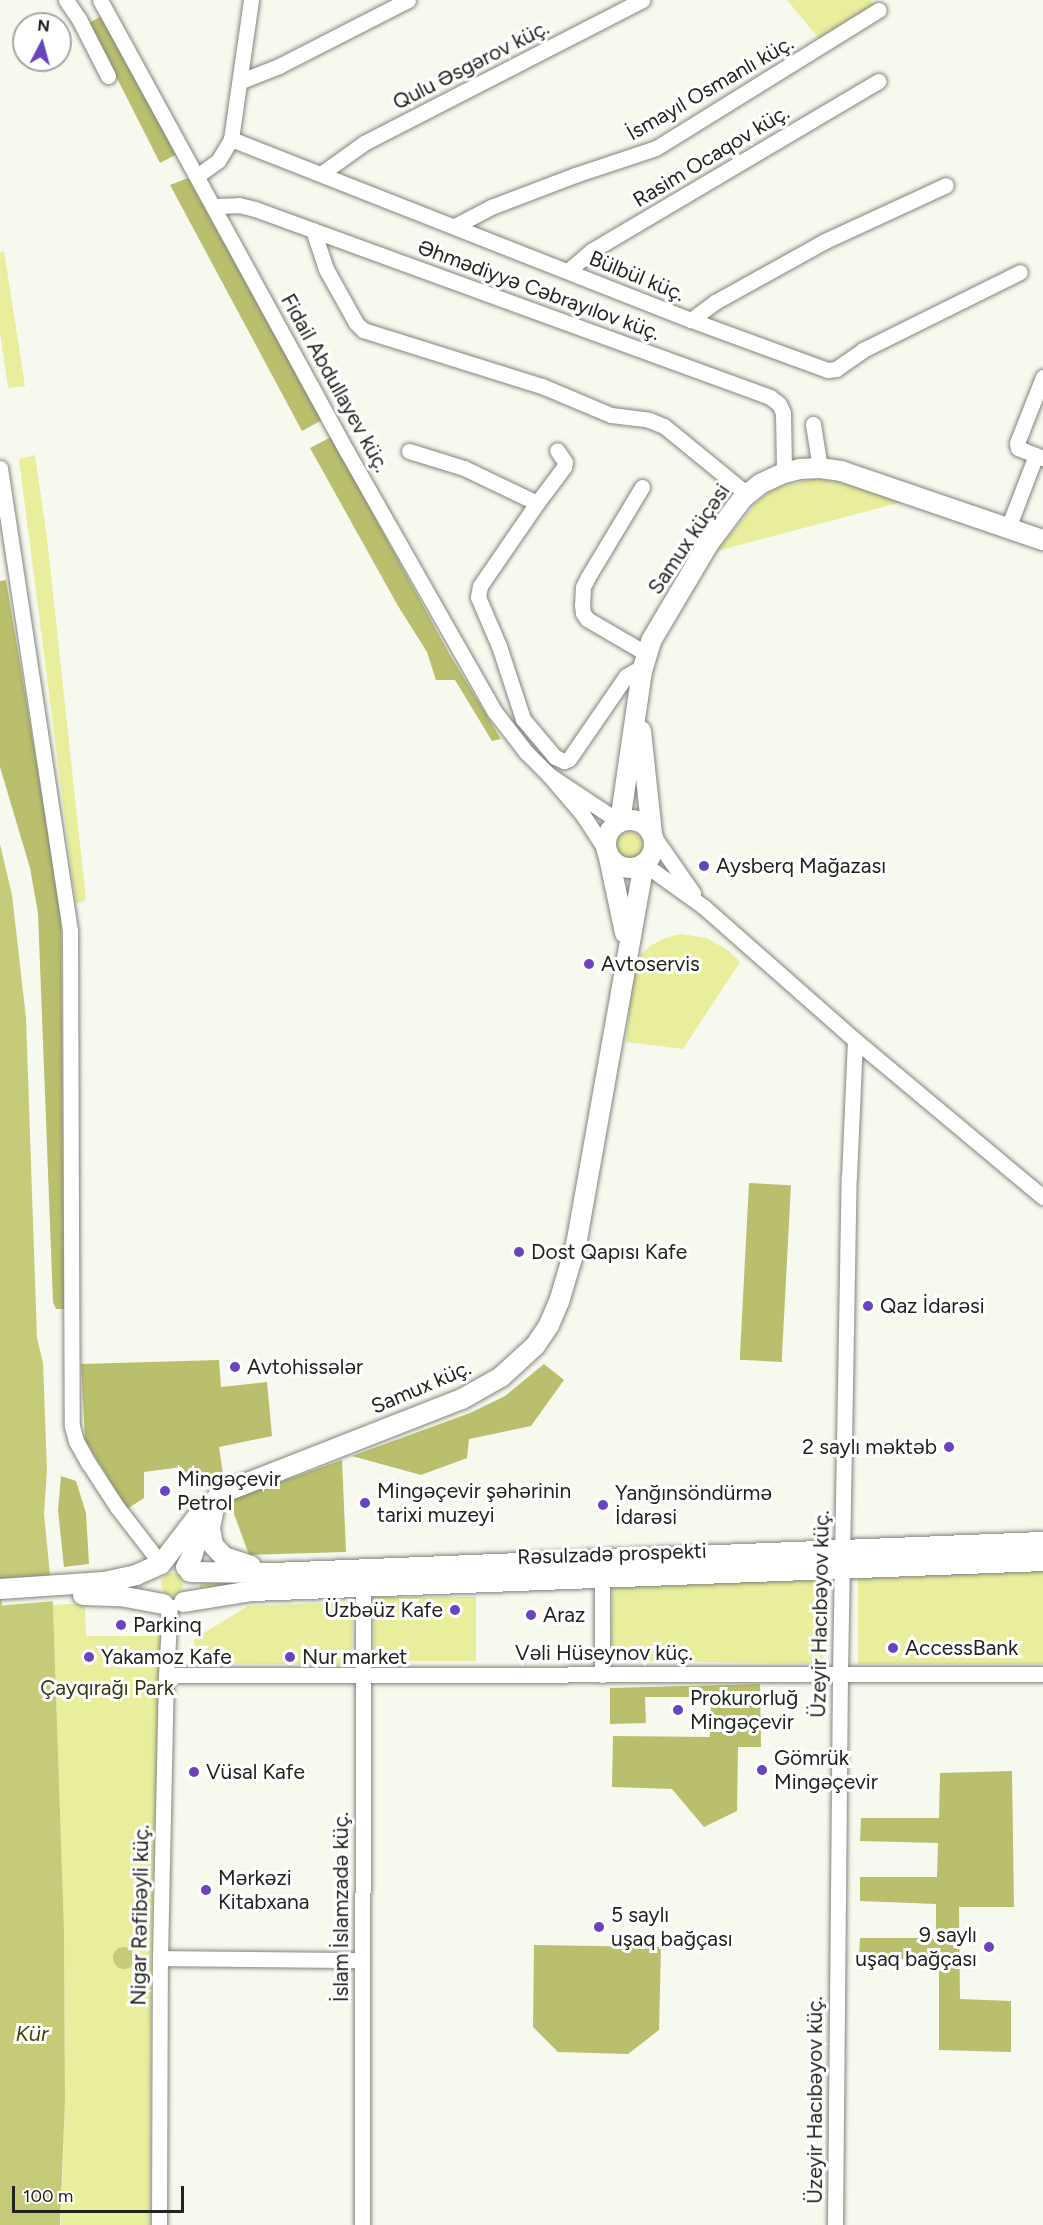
<!DOCTYPE html>
<html>
<head>
<meta charset="utf-8">
<style>
  body { margin:0 }
  #map { position:relative; width:1043px; height:2225px; overflow:hidden; background:#f7f9ef; font-family:Figtree,sans-serif }
  div>[style] { position:absolute }
  [style*='--x'] { left:calc(var(--x)*1px); top:calc(var(--y)*1px); width:calc(var(--w)*1px); rotate:calc(var(--a)*1deg) }
  .green>* { inset:0; background:#e8ee9b; transform-origin:0 0 }
  .round { border-radius:50% }
  .forest>* { inset:0; background:#babf6d; transform-origin:0 0 }
  .water>* { inset:0; background:#c5cb78 }
  .pier>* { inset:0; background:#f7f9ef; transform-origin:0 0 }
  .roads { filter:drop-shadow(0 0 2px #83847c) drop-shadow(0 0 2px #83847c) }
  .minor>* { height:15px; margin:-7.5px; padding:0 7.5px; transform-origin:7.5px; border-radius:7.5px; background:#fff }
  .major>* { height:20px; margin:-10px; padding:0 10px; transform-origin:10px; border-radius:10px; background:#fff }
  .major>.ring { margin:-10px; padding:0; box-sizing:content-box; background:none; border:20px solid #fff; border-radius:50% }
  .dots>* { width:16px; height:16px; translate:-50% -50%; box-sizing:border-box; border:3px solid #fff; border-radius:50% }
  span { translate:-50% -50%; white-space:nowrap; text-align:center; line-height:1.15; -webkit-text-stroke:6px #fff; paint-order:stroke }
  .street-label { font-size:21px; color:#22221f }
  .poi-label { font-size:21px; color:#22221f }
  .left { translate:0 -50%; text-align:left }
  .right { translate:-100% -50%; text-align:right }
  .park-label { font-size:21px; color:#363814 }
  .water-label { font-size:22px; color:#454805; font-style:italic }
  .north { position:absolute; left:12px; top:12px; width:60px; height:60px; box-sizing:border-box; background:#fff; border:2px solid #a7a7a5; border-radius:50%; rotate:6deg; font-size:16px; font-weight:700; line-height:24px; text-align:center; color:#22221f }
  .north::after { content:''; display:block; margin:auto; width:21px; height:27px; background:#6845be; clip-path:polygon(50% 0,100% 100%,50% 72%,0 100%) }
  .scale { position:absolute; left:12px; top:2186px; width:172px; height:27px; box-sizing:border-box; border:3px solid #22221f; border-top:0; padding-left:8px; font-size:18px; line-height:21px; white-space:nowrap; color:#22221f; -webkit-text-stroke:4px #fff; paint-order:stroke }
</style>
</head>
<body>
<div id="map">
  <div class="green">
    <div style="clip-path:polygon(787px 0,871px 0,879px 10px,820px 40px)"></div>
    <div style="clip-path:polygon(4px 251px,25px 386px,8px 388px,0 332px,0 252px)"></div>
    <div style="clip-path:polygon(35px 455px,47px 538px,86px 900px,76px 904px,19px 459px)"></div>
    <div style="clip-path:polygon(815px 478px,861px 487px,902px 502px,717px 551px,757px 502px,774px 489px)"></div>
    <div class="round" style="left:617px;top:832px;width:26px;height:26px"></div>
    <div style="clip-path:polygon(681px 934px,707px 938px,729px 951px,740px 962px,683px 1049px,626px 1042px,634px 967px,642px 953px,652px 945px,665px 938px)"></div>
    <div style="left:1043px;top:1569px;width:95px;height:185px;rotate:90deg"></div>
    <div class="round" style="left:161px;top:1573px;width:22px;height:22px"></div>
    <div style="clip-path:polygon(200px 1577px,253px 1584px,200px 1591px)"></div>
    <div style="left:824px;top:1579px;width:85px;height:211px;rotate:91deg"></div>
    <div style="left:476px;top:1597px;width:64px;height:102px;rotate:90deg"></div>
    <div style="clip-path:polygon(353px 1602px,352px 1665px,194px 1663px,194px 1639px,248px 1606px)"></div>
    <div style="clip-path:polygon(85px 1603px,86px 1636px,161px 1636px,151px 1956px,150px 2225px,61px 2225px,65px 2101px,64px 1930px,53px 1605px)"></div>
  </div>
  <div class="forest">
    <div style="clip-path:polygon(103px 15px,177px 154px,160px 163px,89px 23px)"></div>
    <div style="clip-path:polygon(188px 178px,322px 420px,302px 431px,170px 185px)"></div>
    <div style="clip-path:polygon(331px 437px,450px 655px,501px 739px,492px 741px,455px 680px,436px 680px,427px 652px,398px 606px,310px 448px)"></div>
    <div style="clip-path:polygon(6px 580px,61px 908px,64px 1309px,56px 1309px,53px 1302px,38px 913px,30px 868px,0 767px,0 581px)"></div>
    <div style="left:749px;top:1183px;width:42px;height:177px;rotate:3deg"></div>
    <div style="clip-path:polygon(219px 1360px,221px 1387px,267px 1382px,272px 1436px,219px 1447px,223px 1474px,193px 1486px,182px 1467px,144px 1472px,144px 1498px,127px 1509px,85px 1440px,81px 1364px)"></div>
    <div style="clip-path:polygon(544px 1364px,564px 1380px,531px 1426px,469px 1439px,467px 1458px,421px 1475px,352px 1456px,470px 1413px,505px 1396px)"></div>
    <div style="clip-path:polygon(342px 1460px,346px 1552px,249px 1555px,229px 1500px)"></div>
    <div style="clip-path:polygon(61px 1476px,76px 1481px,86px 1513px,89px 1564px,64px 1567px,58px 1510px)"></div>
    <div style="clip-path:polygon(760px 1684px,761px 1747px,738px 1747px,737px 1811px,704px 1827px,672px 1789px,612px 1787px,613px 1736px,710px 1737px,711px 1697px,645px 1697px,646px 1723px,610px 1724px,610px 1688px)"></div>
    <div style="clip-path:polygon(1012px 1771px,1014px 1907px,959px 1907px,960px 1999px,1011px 2001px,1011px 2052px,939px 2050px,939px 1961px,859px 1957px,860px 1938px,936px 1938px,936px 1904px,860px 1901px,860px 1877px,937px 1877px,938px 1843px,860px 1841px,861px 1818px,939px 1818px,940px 1773px)"></div>
    <div style="clip-path:polygon(534px 1945px,661px 1947px,659px 2030px,628px 2054px,558px 2052px,533px 2027px)"></div>
  </div>
  <div class="water">
    <div style="clip-path:polygon(0 844px,12px 895px,26px 1018px,37px 1338px,43px 1363px,47px 1470px,44px 1514px,53px 1605px,64px 1930px,65px 2101px,60px 2225px,0 2225px)"></div>
    <div class="round" style="left:113px;top:1947px;width:22px;height:22px"></div>
  </div>
  <div class="pier">
    <div style="left:53px;top:1579px;width:22px;height:53px;rotate:85deg"></div>
  </div>
  <div class="roads">
    <div class="minor">
      <div style="--x:66;--y:0;--w:23;--a:56"></div>
      <div style="--x:79;--y:19;--w:64;--a:63"></div>
      <div style="--x:100;--y:0;--w:513;--a:61.34"></div>
      <div style="--x:346;--y:450;--w:301;--a:60.4"></div>
      <div style="--x:495;--y:712;--w:51;--a:52.2"></div>
      <div style="--x:526;--y:752;--w:33;--a:45"></div>
      <div style="--x:241;--y:81;--w:41;--a:-21.5"></div>
      <div style="--x:279;--y:66;--w:145;--a:-27.1"></div>
      <div style="--x:231;--y:139;--w:494;--a:21.5"></div>
      <div style="--x:691;--y:320;--w:146;--a:20.1"></div>
      <div style="--x:828;--y:370;--w:8;--a:-7"></div>
      <div style="--x:836;--y:369;--w:33;--a:-35"></div>
      <div style="--x:863;--y:350;--w:175;--a:-26.4"></div>
      <div style="--x:322;--y:173;--w:52;--a:-35.5"></div>
      <div style="--x:364;--y:143;--w:313;--a:-27.2"></div>
      <div style="--x:197;--y:176;--w:26;--a:-36"></div>
      <div style="--x:218;--y:161;--w:26;--a:-59"></div>
      <div style="--x:231;--y:139;--w:140;--a:-81.8"></div>
      <div style="--x:215;--y:206;--w:24;--a:-2"></div>
      <div style="--x:239;--y:205;--w:16;--a:14"></div>
      <div style="--x:255;--y:209;--w:548;--a:20.05"></div>
      <div style="--x:770;--y:397;--w:11;--a:38"></div>
      <div style="--x:779;--y:404;--w:10;--a:66"></div>
      <div style="--x:783;--y:413;--w:60;--a:89"></div>
      <div style="--x:455;--y:226;--w:41;--a:-27.8"></div>
      <div style="--x:491;--y:207;--w:90;--a:-20.9"></div>
      <div style="--x:575;--y:175;--w:85;--a:-18.4"></div>
      <div style="--x:656;--y:148;--w:262;--a:-31.8"></div>
      <div style="--x:313;--y:230;--w:41;--a:71.6"></div>
      <div style="--x:326;--y:269;--w:62;--a:60.9"></div>
      <div style="--x:356;--y:323;--w:10;--a:45"></div>
      <div style="--x:363;--y:330;--w:188;--a:17.4"></div>
      <div style="--x:542;--y:386;--w:75;--a:22.8"></div>
      <div style="--x:611;--y:415;--w:38;--a:7"></div>
      <div style="--x:649;--y:420;--w:16;--a:22"></div>
      <div style="--x:664;--y:426;--w:107;--a:39.3"></div>
      <div style="--x:568;--y:271;--w:30;--a:-41"></div>
      <div style="--x:591;--y:251;--w:334;--a:-30.6"></div>
      <div style="--x:691;--y:320;--w:30;--a:-37"></div>
      <div style="--x:715;--y:302;--w:126;--a:-29"></div>
      <div style="--x:825;--y:241;--w:133;--a:-24.8"></div>
      <div style="--x:1043;--y:377;--w:71;--a:111.5"></div>
      <div style="--x:1017;--y:443;--w:5;--a:79"></div>
      <div style="--x:1018;--y:448;--w:27;--a:22"></div>
      <div style="--x:813;--y:424;--w:45;--a:81"></div>
      <div style="--x:409;--y:451;--w:58;--a:17.2"></div>
      <div style="--x:464;--y:468;--w:81;--a:25.6"></div>
      <div style="--x:537;--y:503;--w:101;--a:124.5"></div>
      <div style="--x:480;--y:586;--w:11;--a:100"></div>
      <div style="--x:478;--y:597;--w:53;--a:66.8"></div>
      <div style="--x:499;--y:646;--w:77;--a:71.8"></div>
      <div style="--x:523;--y:719;--w:50;--a:49.9"></div>
      <div style="--x:555;--y:757;--w:10;--a:24"></div>
      <div style="--x:564;--y:761;--w:5;--a:-22"></div>
      <div style="--x:569;--y:759;--w:101;--a:-55.5"></div>
      <div style="--x:626;--y:676;--w:10;--a:-29"></div>
      <div style="--x:635;--y:671;--w:7;--a:0"></div>
      <div style="--x:0;--y:468;--w:467;--a:81.4"></div>
      <div style="--x:70;--y:930;--w:496;--a:89.8"></div>
      <div style="--x:72;--y:1426;--w:16;--a:75"></div>
      <div style="--x:76;--y:1441;--w:26;--a:61"></div>
      <div style="--x:89;--y:1464;--w:51;--a:56.9"></div>
      <div style="--x:117;--y:1507;--w:72;--a:52.3"></div>
      <div style="--x:642;--y:487;--w:105;--a:121"></div>
      <div style="--x:588;--y:577;--w:11;--a:117"></div>
      <div style="--x:583;--y:587;--w:18;--a:93"></div>
      <div style="--x:582;--y:605;--w:8;--a:83"></div>
      <div style="--x:583;--y:613;--w:7;--a:56"></div>
      <div style="--x:587;--y:619;--w:69;--a:30.3"></div>
      <div style="--x:537;--y:503;--w:45;--a:-53.1"></div>
      <div style="--x:564;--y:467;--w:5;--a:-79"></div>
      <div style="--x:565;--y:462;--w:14;--a:-124"></div>
      <div style="--x:1008;--y:528;--w:78;--a:-69"></div>
      <div style="--x:652;--y:834;--w:72;--a:55.2"></div>
      <div style="--x:607;--y:852;--w:44;--a:-123"></div>
      <div style="--x:583;--y:815;--w:52;--a:-130.4"></div>
      <div style="--x:549;--y:775;--w:85;--a:33.5"></div>
      <div style="--x:644;--y:864;--w:74;--a:35.6"></div>
      <div style="--x:704;--y:907;--w:201;--a:41.4"></div>
      <div style="--x:855;--y:1040;--w:245;--a:39.9"></div>
      <div style="--x:602;--y:1579;--w:96;--a:90"></div>
      <div style="--x:166;--y:1675;--w:877;--a:-0.07"></div>
      <div style="--x:160;--y:1958;--w:202;--a:0.6"></div>
      <div style="--x:159;--y:2225;--w:267;--a:-89.8"></div>
      <div style="--x:160;--y:1958;--w:283;--a:-88.8"></div>
      <div style="--x:166;--y:1675;--w:69;--a:-86.7"></div>
      <div style="--x:362;--y:2225;--w:636;--a:-89.91"></div>
      <div style="--x:835;--y:2225;--w:552;--a:-89.48"></div>
      <div style="--x:840;--y:1673;--w:496;--a:-89"></div>
      <div style="--x:849;--y:1177;--w:137;--a:-87.5"></div>
    </div>
    <div class="major">
      <div style="--x:641;--y:731;--w:104;--a:83.9"></div>
      <div class="ring" style="left:606px;top:820px;width:28px;height:28px"></div>
      <div style="--x:620;--y:822;--w:153;--a:-81.7"></div>
      <div style="--x:642;--y:671;--w:31;--a:-73"></div>
      <div style="--x:651;--y:641;--w:114;--a:-59.4"></div>
      <div style="--x:709;--y:543;--w:56;--a:-52.9"></div>
      <div style="--x:743;--y:498;--w:22;--a:-39"></div>
      <div style="--x:760;--y:484;--w:26;--a:-25"></div>
      <div style="--x:784;--y:473;--w:16;--a:-14"></div>
      <div style="--x:800;--y:469;--w:20;--a:-3"></div>
      <div style="--x:820;--y:468;--w:21;--a:8"></div>
      <div style="--x:841;--y:471;--w:213;--a:18.9"></div>
      <div style="--x:608;--y:853;--w:82;--a:78"></div>
      <div style="--x:216;--y:1499;--w:30;--a:102"></div>
      <div style="--x:210;--y:1528;--w:17;--a:80"></div>
      <div style="--x:213;--y:1545;--w:16;--a:47"></div>
      <div style="--x:224;--y:1557;--w:28;--a:18"></div>
      <div style="--x:186;--y:1567;--w:13;--a:-61"></div>
      <div style="--x:192;--y:1556;--w:42;--a:-72"></div>
      <div style="--x:190;--y:1572;--w:83;--a:0.7"></div>
      <div style="--x:273;--y:1573;--w:771;--a:-2.31"></div>
      <div style="--x:0;--y:1589;--w:104;--a:-3.9"></div>
      <div style="--x:104;--y:1582;--w:33;--a:-12"></div>
      <div style="--x:136;--y:1575;--w:27;--a:-24"></div>
      <div style="--x:161;--y:1564;--w:61;--a:-52.4"></div>
      <div style="--x:198;--y:1516;--w:38;--a:-41"></div>
      <div style="--x:227;--y:1491;--w:252;--a:-21.4"></div>
      <div style="--x:462;--y:1399;--w:45;--a:-29.4"></div>
      <div style="--x:501;--y:1377;--w:46;--a:-42.4"></div>
      <div style="--x:535;--y:1346;--w:25;--a:-56"></div>
      <div style="--x:549;--y:1325;--w:25;--a:-67"></div>
      <div style="--x:559;--y:1302;--w:59;--a:-73.4"></div>
      <div style="--x:576;--y:1245;--w:387;--a:-79.9"></div>
      <div style="--x:83;--y:1595;--w:37;--a:2"></div>
      <div style="--x:120;--y:1596;--w:44;--a:10.5"></div>
      <div style="--x:184;--y:1602;--w:69;--a:-9.2"></div>
      <div style="--x:252;--y:1591;--w:792;--a:-2.17"></div>
    </div>
  </div>
  <div class="dots">
    <div style="left:704px;top:866px;background:#6845be"></div>
    <div style="left:589px;top:964px;background:#6845be"></div>
    <div style="left:519px;top:1252px;background:#6845be"></div>
    <div style="left:868px;top:1306px;background:#6845be"></div>
    <div style="left:235px;top:1367px;background:#6845be"></div>
    <div style="left:949px;top:1447px;background:#6845be"></div>
    <div style="left:165px;top:1491px;background:#6845be"></div>
    <div style="left:365px;top:1503px;background:#6845be"></div>
    <div style="left:603px;top:1505px;background:#6845be"></div>
    <div style="left:455px;top:1610px;background:#6845be"></div>
    <div style="left:531px;top:1615px;background:#6845be"></div>
    <div style="left:121px;top:1625px;background:#6845be"></div>
    <div style="left:893px;top:1648px;background:#6845be"></div>
    <div style="left:89px;top:1657px;background:#6845be"></div>
    <div style="left:290px;top:1657px;background:#6845be"></div>
    <div style="left:678px;top:1710px;background:#6845be"></div>
    <div style="left:762px;top:1770px;background:#6845be"></div>
    <div style="left:194px;top:1772px;background:#6845be"></div>
    <div style="left:206px;top:1890px;background:#6845be"></div>
    <div style="left:599px;top:1927px;background:#6845be"></div>
    <div style="left:989px;top:1947px;background:#6845be"></div>
  </div>
  <div class="street-label">
    <span style="left:471px;top:65px;rotate:-27deg">Qulu Əsgərov küç.</span>
    <span style="left:710px;top:88px;rotate:-30deg">İsmayıl Osmanlı küç.</span>
    <span style="left:711px;top:156px;rotate:-31deg">Rasim Ocaqov küç.</span>
    <span style="left:637px;top:276px;rotate:22deg">Bülbül küç.</span>
    <span style="left:539px;top:290px;rotate:20deg">Əhmədiyyə Cəbrayılov küç.</span>
    <span style="left:335px;top:383px;rotate:61deg">Fidail Abdullayev küç.</span>
    <span style="left:689px;top:539px;rotate:-56deg">Samux küçəsi</span>
    <span style="left:421px;top:1387px;rotate:-23deg">Samux küç.</span>
    <span style="left:612px;top:1554px;rotate:-2deg">Rəsulzadə prospekti</span>
    <span style="left:820px;top:1614px;rotate:-89deg">Üzeyir Hacıbəyov küç.</span>
    <span style="left:604px;top:1653px">Vəli Hüseynov küç.</span>
    <span style="left:341px;top:1907px;rotate:-90deg">İslam İslamzadə küç.</span>
    <span style="left:140px;top:1915px;rotate:-89deg">Nigar Rəfibəyli küç.</span>
    <span style="left:815px;top:2100px;rotate:-90deg">Üzeyir Hacıbəyov küç.</span>
  </div>
  <div class="poi-label">
    <span class="left" style="left:716px;top:866px">Aysberq Mağazası</span>
    <span class="left" style="left:601px;top:964px">Avtoservis</span>
    <span class="left" style="left:531px;top:1252px">Dost Qapısı Kafe</span>
    <span class="left" style="left:880px;top:1306px">Qaz İdarəsi</span>
    <span class="left" style="left:247px;top:1367px">Avtohissələr</span>
    <span class="right" style="left:937px;top:1447px">2 saylı məktəb</span>
    <span class="left" style="left:177px;top:1491px">Mingəçevir<br>Petrol</span>
    <span class="left" style="left:377px;top:1503px">Mingəçevir şəhərinin<br>tarixi muzeyi</span>
    <span class="left" style="left:615px;top:1505px">Yanğınsöndürmə<br>İdarəsi</span>
    <span class="right" style="left:443px;top:1610px">Üzbəüz Kafe</span>
    <span class="left" style="left:543px;top:1615px">Araz</span>
    <span class="left" style="left:133px;top:1625px">Parkinq</span>
    <span class="left" style="left:905px;top:1648px">AccessBank</span>
    <span class="left" style="left:101px;top:1657px">Yakamoz Kafe</span>
    <span class="left" style="left:302px;top:1657px">Nur market</span>
    <span class="left" style="left:690px;top:1710px">Prokurorluğ<br>Mingəçevir</span>
    <span class="left" style="left:774px;top:1770px">Gömrük<br>Mingəçevir</span>
    <span class="left" style="left:206px;top:1772px">Vüsal Kafe</span>
    <span class="left" style="left:218px;top:1890px">Mərkəzi<br>Kitabxana</span>
    <span class="left" style="left:611px;top:1927px">5 saylı<br>uşaq bağçası</span>
    <span class="right" style="left:977px;top:1947px">9 saylı<br>uşaq bağçası</span>
  </div>
  <div class="park-label">
    <span style="left:107px;top:1688px">Çayqırağı Park</span>
  </div>
  <div class="water-label">
    <span style="left:32px;top:2034px">Kür</span>
  </div>
  <div class="north">N</div>
  <div class="scale">100 m</div>
</div>
</body>
</html>
